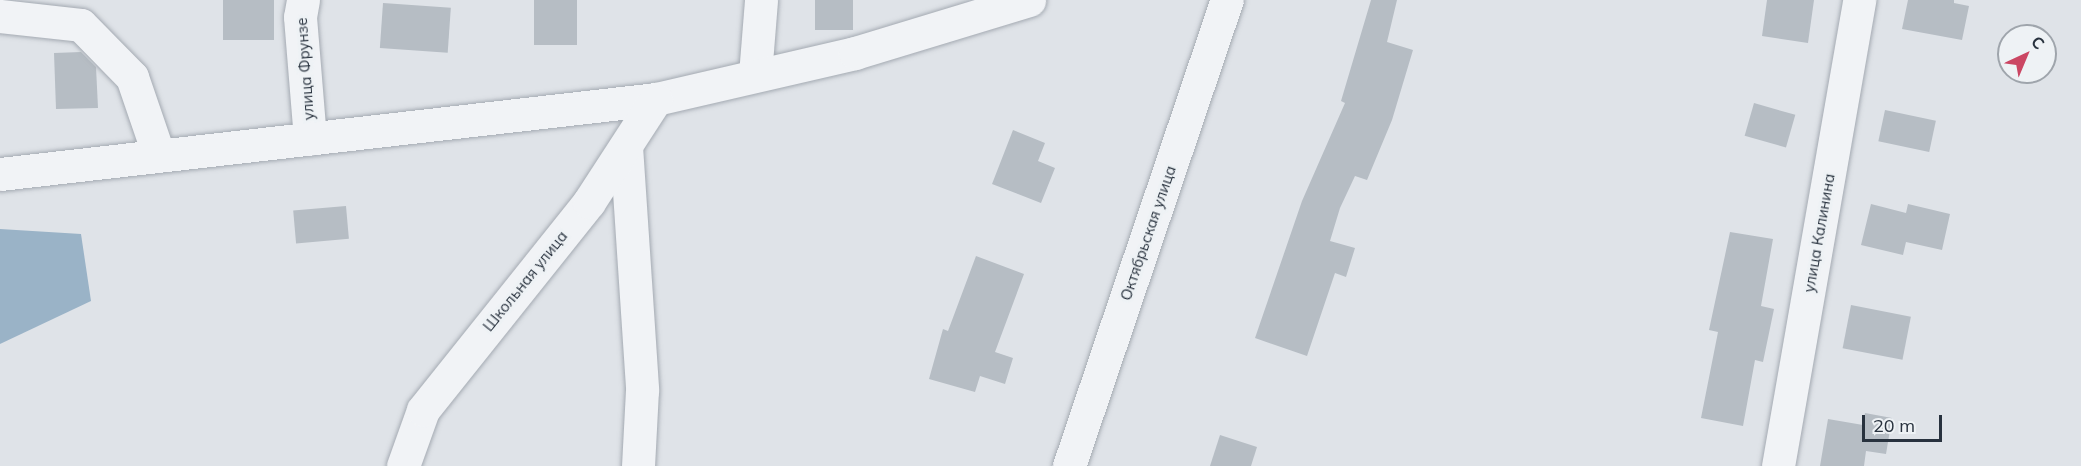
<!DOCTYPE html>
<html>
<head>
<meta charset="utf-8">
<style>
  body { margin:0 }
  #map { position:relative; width:2081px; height:466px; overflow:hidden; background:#dfe3e8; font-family:Mulish,sans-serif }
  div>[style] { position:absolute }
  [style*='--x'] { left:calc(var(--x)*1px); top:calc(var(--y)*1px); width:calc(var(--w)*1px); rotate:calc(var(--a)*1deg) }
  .water>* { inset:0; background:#9ab3c7 }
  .building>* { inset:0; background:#b6bdc4; transform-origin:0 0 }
  .roads { filter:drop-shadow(0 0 2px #a4aab2) drop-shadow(0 0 2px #a4aab2) }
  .minor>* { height:33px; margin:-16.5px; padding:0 16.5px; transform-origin:16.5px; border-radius:16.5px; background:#f1f3f6 }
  span { translate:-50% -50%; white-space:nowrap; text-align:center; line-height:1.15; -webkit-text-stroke:6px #eef2f5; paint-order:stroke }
  .street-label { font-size:15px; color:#28323e }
  .north { position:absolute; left:1997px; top:24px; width:60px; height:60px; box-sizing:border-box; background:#eef2f5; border:2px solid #9fa5ac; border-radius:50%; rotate:44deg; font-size:16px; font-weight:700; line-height:24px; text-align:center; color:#28323e }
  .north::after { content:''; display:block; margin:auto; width:21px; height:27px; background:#cb4663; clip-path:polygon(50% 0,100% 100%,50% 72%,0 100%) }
  .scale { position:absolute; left:1862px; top:415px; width:80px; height:27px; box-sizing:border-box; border:3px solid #28323e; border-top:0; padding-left:8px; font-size:18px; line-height:21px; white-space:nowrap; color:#28323e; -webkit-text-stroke:4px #eef2f5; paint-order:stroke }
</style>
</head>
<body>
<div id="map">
  <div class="water">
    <div style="clip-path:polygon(0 229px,81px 234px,91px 301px,0 344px)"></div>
  </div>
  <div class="building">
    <div style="left:223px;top:0;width:51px;height:40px"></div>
    <div style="left:534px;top:0;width:43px;height:45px"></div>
    <div style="left:815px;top:0;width:38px;height:30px"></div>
    <div style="clip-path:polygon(1371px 0,1397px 0,1387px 42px,1413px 50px,1392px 120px,1367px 180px,1355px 176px,1340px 208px,1330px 241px,1355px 248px,1346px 277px,1335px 273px,1307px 356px,1255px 338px,1302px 201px,1345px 103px,1341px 101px)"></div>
    <div style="clip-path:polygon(1767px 0,1814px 0,1808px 43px,1762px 36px)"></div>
    <div style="clip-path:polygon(1908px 0,1954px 0,1954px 3px,1969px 6px,1962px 40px,1902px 29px)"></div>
    <div style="left:383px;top:3px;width:68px;height:45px;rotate:4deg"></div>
    <div style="clip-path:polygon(81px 52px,96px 67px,98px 108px,56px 109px,54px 53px)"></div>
    <div style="left:1754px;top:103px;width:43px;height:34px;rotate:16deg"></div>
    <div style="left:1885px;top:110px;width:52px;height:32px;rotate:12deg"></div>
    <div style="clip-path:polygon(1013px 130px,1045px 143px,1038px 161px,1055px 168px,1041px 203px,992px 184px)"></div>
    <div style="clip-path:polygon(1871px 204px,1906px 213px,1908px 204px,1950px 214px,1942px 250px,1906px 242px,1903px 255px,1861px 245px)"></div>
    <div style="left:346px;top:206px;width:33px;height:53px;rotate:85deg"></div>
    <div style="clip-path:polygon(1730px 232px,1773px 239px,1761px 306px,1774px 309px,1763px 362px,1755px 360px,1743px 426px,1701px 418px,1718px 332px,1709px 330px)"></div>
    <div style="clip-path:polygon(976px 256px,1024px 274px,995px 352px,1013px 358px,1005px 384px,980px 376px,975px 392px,929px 379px,943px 329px,948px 331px)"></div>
    <div style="left:1851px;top:305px;width:61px;height:44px;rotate:11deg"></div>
    <div style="clip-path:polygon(1865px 413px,1892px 418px,1886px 454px,1866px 451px,1864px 466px,1820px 466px,1828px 419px,1863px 425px)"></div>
    <div style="clip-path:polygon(1220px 435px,1257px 447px,1251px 466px,1210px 466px)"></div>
  </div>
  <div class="roads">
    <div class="minor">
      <div style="--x:303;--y:0;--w:17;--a:100"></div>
      <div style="--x:300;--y:17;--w:122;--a:85.3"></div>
      <div style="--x:0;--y:16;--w:81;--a:6.3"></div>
      <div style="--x:81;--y:25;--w:73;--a:45.6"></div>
      <div style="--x:132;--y:77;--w:83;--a:71.1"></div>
      <div style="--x:755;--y:75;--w:75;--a:-85.4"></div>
      <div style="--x:626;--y:146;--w:245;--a:86.2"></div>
      <div style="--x:642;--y:390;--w:76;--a:93"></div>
      <div style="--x:0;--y:174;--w:660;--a:-6.52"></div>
      <div style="--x:656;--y:99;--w:204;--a:-13"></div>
      <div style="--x:855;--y:53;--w:182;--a:-16.9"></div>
      <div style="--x:403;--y:466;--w:59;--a:-70.3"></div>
      <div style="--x:423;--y:410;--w:266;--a:-51.4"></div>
      <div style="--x:589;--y:202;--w:123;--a:-57"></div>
      <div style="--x:1069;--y:466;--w:492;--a:-71.3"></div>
      <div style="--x:1778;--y:466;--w:473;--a:-80.1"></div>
    </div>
  </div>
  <div class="street-label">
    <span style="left:305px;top:69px;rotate:-94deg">улица Фрунзе</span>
    <span style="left:1148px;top:233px;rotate:-71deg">Октябрьская улица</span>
    <span style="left:1819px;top:233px;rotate:-80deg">улица Калинина</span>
    <span style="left:525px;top:281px;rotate:-51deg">Школьная улица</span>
  </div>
  <div class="north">С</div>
  <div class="scale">20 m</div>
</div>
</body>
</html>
